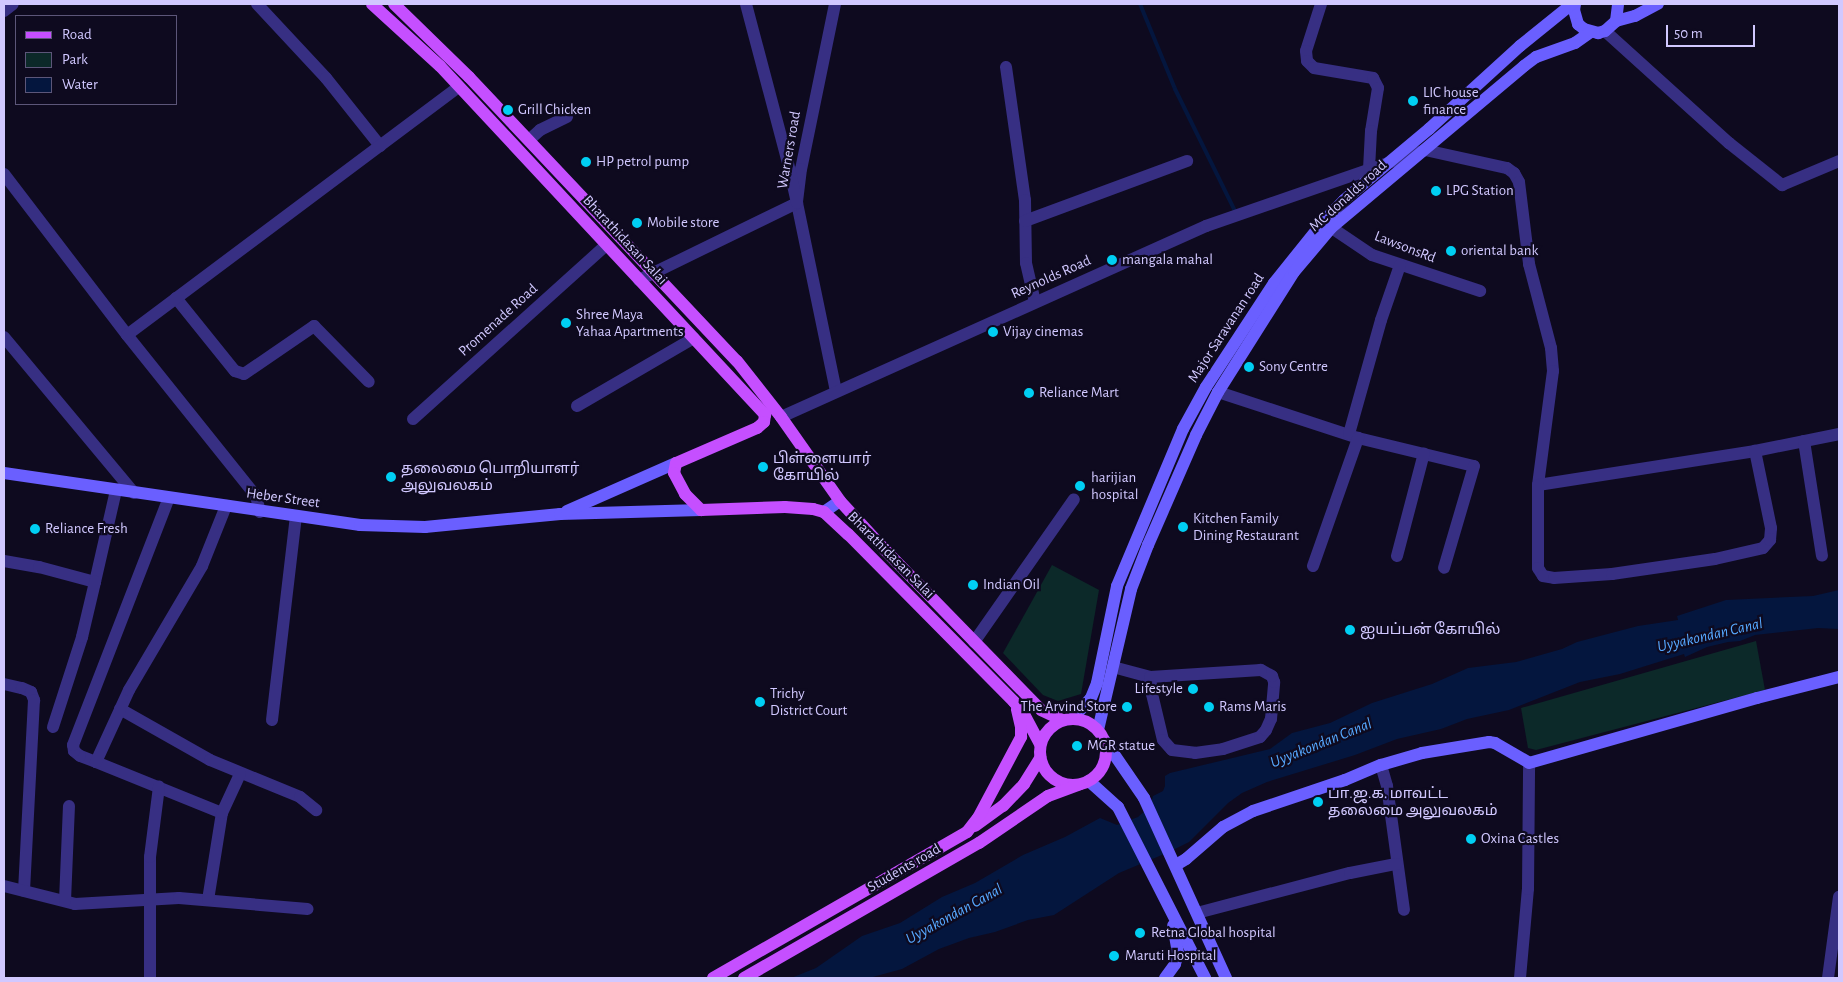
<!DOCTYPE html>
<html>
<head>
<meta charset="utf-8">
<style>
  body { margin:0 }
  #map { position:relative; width:1843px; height:982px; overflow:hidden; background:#0e0a1f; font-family:"Alegreya Sans","Noto Sans Tamil",sans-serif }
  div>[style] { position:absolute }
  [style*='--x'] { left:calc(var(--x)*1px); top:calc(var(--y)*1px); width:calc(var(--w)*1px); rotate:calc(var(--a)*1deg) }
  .green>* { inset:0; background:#0c2929 }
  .water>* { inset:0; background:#04163e }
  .stream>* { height:4px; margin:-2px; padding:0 2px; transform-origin:2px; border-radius:2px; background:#04163e }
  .street>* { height:12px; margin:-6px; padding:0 6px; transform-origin:6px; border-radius:6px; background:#372f83 }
  .secondary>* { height:12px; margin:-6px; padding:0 6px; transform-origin:6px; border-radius:6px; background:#6a5fff }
  .primary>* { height:12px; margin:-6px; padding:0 6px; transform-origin:6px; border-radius:6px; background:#c54fff }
  .primary>.ring { margin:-6px; padding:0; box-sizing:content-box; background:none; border:12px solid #c54fff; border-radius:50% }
  .dots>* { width:14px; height:14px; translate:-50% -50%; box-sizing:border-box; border:2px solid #0e0a1f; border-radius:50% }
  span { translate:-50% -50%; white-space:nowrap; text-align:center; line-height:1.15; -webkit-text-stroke:4.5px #0e0a1f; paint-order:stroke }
  .poi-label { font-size:15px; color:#d1c8ff }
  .left { translate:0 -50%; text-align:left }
  .right { translate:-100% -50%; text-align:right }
  .street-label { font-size:15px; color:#d1c8ff }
  .water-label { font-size:16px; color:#56a8ff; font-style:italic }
  .frame { position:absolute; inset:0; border:5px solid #d1c8ff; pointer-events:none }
  .legend { position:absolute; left:15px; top:15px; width:162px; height:90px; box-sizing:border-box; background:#0e0a1f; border:1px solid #5c5679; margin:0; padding:6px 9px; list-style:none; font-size:15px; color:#d1c8ff }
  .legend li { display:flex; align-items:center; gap:10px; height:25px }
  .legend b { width:25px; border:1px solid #5c5679 }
  .scale { position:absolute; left:1666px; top:25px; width:89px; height:22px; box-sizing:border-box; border:2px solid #d1c8ff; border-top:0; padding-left:6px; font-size:15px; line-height:18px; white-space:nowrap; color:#d1c8ff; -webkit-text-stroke:4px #0e0a1f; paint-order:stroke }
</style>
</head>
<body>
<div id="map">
  <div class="green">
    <div style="clip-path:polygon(1052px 565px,1099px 590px,1081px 694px,1058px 701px,1043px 695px,1003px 653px)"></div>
    <div style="clip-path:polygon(1756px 641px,1765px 690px,1536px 750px,1528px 748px,1521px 708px)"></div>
  </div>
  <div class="water">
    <div style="clip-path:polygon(1839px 590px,1839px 629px,1818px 628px,1755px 635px,1740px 641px,1728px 642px,1707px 647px,1685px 657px,1684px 654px,1620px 674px,1580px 682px,1509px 710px,1467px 719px,1441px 729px,1397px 739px,1355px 755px,1267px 782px,1242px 793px,1228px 803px,1189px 842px,1169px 852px,1119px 873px,1054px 915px,1028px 920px,995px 932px,969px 938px,939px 949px,902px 969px,869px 978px,791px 978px,816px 968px,862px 936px,900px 923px,942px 897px,975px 883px,1023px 855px,1065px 837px,1100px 818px,1117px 825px,1138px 817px,1150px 806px,1153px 796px,1163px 791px,1165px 786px,1165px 776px,1170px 773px,1270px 749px,1292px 733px,1330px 723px,1372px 703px,1432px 684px,1468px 668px,1516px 662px,1562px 649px,1577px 642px,1638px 626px,1678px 620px,1677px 616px,1726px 600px,1813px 596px)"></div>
  </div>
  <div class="stream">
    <div style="--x:1140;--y:4;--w:92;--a:67.6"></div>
    <div style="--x:1175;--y:89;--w:138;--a:63.8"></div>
  </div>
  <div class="street">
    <div style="--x:257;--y:4;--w:101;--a:47"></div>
    <div style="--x:326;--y:78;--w:87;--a:51.5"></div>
    <div style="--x:835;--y:4;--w:168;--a:101.6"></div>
    <div style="--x:801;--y:169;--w:34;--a:97"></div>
    <div style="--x:797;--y:203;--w:192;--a:78.3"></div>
    <div style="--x:1321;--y:4;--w:49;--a:107.7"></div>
    <div style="--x:1306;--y:51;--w:10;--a:84"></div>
    <div style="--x:1307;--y:61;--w:10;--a:45"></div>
    <div style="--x:1314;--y:68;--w:60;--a:9.6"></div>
    <div style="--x:1373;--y:78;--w:11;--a:63"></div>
    <div style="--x:1378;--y:88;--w:44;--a:99.2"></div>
    <div style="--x:1371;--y:131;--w:38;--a:93"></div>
    <div style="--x:4;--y:11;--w:11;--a:-38"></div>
    <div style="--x:1605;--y:31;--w:167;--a:42.1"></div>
    <div style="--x:1729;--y:143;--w:68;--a:38.4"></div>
    <div style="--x:1782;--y:185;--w:62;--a:-22.8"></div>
    <div style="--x:1006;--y:67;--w:134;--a:81.9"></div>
    <div style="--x:1025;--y:200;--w:63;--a:89.1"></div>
    <div style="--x:1026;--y:263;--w:40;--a:77"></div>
    <div style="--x:529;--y:140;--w:15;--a:-42"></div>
    <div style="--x:540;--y:130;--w:30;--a:-26"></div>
    <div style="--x:4;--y:174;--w:203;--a:52.6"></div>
    <div style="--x:1025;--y:221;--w:173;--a:-20.3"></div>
    <div style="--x:1323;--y:222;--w:59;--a:34"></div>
    <div style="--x:1372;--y:255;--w:114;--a:18.4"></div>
    <div style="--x:639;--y:280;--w:176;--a:-26"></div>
    <div style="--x:797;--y:203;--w:41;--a:-102.7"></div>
    <div style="--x:788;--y:163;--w:164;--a:-104.8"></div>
    <div style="--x:176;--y:298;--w:94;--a:51.1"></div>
    <div style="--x:235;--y:371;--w:9;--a:18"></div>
    <div style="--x:244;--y:374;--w:85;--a:-34.4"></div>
    <div style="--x:314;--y:326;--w:78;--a:45.5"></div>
    <div style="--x:4;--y:337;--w:203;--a:50.2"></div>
    <div style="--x:1218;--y:392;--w:147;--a:18.2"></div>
    <div style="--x:1358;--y:438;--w:119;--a:13.6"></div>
    <div style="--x:1474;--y:466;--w:106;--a:106.4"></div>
    <div style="--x:577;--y:406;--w:135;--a:-30.2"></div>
    <div style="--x:781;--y:417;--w:466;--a:-24.2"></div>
    <div style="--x:1206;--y:226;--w:232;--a:-19.1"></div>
    <div style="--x:1425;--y:150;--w:84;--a:12.4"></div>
    <div style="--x:1507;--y:168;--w:9;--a:36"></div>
    <div style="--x:1514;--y:173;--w:10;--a:61"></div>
    <div style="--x:1519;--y:182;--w:83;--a:83"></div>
    <div style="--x:1529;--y:264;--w:87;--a:75.3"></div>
    <div style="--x:1551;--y:348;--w:23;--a:85"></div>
    <div style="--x:1553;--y:371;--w:115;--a:97.5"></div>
    <div style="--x:1538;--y:485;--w:220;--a:-8.9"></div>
    <div style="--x:1755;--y:451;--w:86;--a:-11.4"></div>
    <div style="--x:413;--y:419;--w:260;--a:-42"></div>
    <div style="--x:1349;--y:434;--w:118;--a:-74.3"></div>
    <div style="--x:1381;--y:320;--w:58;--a:-70.9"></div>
    <div style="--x:1804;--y:441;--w:116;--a:81.1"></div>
    <div style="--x:1538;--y:485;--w:83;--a:90"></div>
    <div style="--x:1538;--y:568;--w:9;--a:58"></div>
    <div style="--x:1543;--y:576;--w:11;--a:10"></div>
    <div style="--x:1554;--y:578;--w:58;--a:-3.9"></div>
    <div style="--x:1612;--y:574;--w:104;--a:-8.3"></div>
    <div style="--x:1715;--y:559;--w:49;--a:-12.9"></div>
    <div style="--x:1763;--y:548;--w:11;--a:-49"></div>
    <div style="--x:1770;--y:540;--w:12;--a:-85"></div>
    <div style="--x:1771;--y:528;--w:79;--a:-101.7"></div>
    <div style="--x:260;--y:512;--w:16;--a:-104"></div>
    <div style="--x:256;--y:496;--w:206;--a:-128.7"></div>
    <div style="--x:127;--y:335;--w:414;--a:-36.8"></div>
    <div style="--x:1397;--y:556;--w:106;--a:-75.3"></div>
    <div style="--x:4;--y:561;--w:36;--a:10"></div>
    <div style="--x:39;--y:567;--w:58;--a:15"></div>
    <div style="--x:95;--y:582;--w:94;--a:-77.1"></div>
    <div style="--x:1313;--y:566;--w:136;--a:-70.6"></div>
    <div style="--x:974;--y:642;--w:174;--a:-55"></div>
    <div style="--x:1113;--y:667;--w:38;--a:15"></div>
    <div style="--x:1150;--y:677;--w:17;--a:83"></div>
    <div style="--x:1152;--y:694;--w:47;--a:76.6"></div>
    <div style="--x:1163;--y:740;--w:13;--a:48"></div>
    <div style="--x:1172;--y:750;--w:23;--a:7"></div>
    <div style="--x:1195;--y:753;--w:28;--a:-8"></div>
    <div style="--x:1223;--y:749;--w:39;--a:-18"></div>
    <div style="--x:1260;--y:737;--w:9;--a:-49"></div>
    <div style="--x:1266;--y:730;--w:12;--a:-66"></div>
    <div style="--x:1271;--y:719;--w:37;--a:-85"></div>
    <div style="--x:1274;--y:682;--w:6;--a:-108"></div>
    <div style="--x:1272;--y:676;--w:13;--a:-151"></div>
    <div style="--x:1261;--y:670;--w:111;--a:176.4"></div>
    <div style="--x:4;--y:684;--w:18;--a:13"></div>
    <div style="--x:22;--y:688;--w:10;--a:24"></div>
    <div style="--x:31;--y:692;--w:9;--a:69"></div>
    <div style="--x:34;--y:700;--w:191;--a:93"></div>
    <div style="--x:120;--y:709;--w:103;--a:29.5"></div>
    <div style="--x:210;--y:760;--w:97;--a:22.3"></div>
    <div style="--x:300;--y:797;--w:21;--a:39"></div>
    <div style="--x:272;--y:720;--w:204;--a:-83.3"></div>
    <div style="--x:53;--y:727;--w:95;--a:-72.1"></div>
    <div style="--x:82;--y:637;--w:57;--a:-76.7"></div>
    <div style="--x:96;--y:762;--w:17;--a:-159"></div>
    <div style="--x:80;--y:756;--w:8;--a:-140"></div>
    <div style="--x:74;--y:751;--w:6;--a:-99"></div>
    <div style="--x:73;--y:745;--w:265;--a:-68.8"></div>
    <div style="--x:1381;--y:765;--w:22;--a:74"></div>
    <div style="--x:1387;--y:786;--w:125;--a:82.2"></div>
    <div style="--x:222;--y:813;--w:136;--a:-158"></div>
    <div style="--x:96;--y:762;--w:79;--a:-65.4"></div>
    <div style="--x:129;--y:690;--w:144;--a:-59.5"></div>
    <div style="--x:202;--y:566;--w:65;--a:-68.2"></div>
    <div style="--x:4;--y:886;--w:73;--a:14.2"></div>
    <div style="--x:75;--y:904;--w:104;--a:-3.3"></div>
    <div style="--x:179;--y:898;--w:129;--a:4.9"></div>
    <div style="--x:208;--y:900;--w:88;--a:-80.9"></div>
    <div style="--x:222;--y:813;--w:43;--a:-65.2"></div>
    <div style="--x:65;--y:901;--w:95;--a:-87.6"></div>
    <div style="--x:1197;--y:913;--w:158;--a:-14.7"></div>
    <div style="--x:1350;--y:873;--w:47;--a:-11.1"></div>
    <div style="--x:150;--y:978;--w:121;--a:-90"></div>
    <div style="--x:150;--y:857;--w:71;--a:-82.7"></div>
    <div style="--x:1520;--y:978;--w:89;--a:-84.9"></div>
    <div style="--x:1528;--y:889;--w:126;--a:-89.5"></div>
    <div style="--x:1828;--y:978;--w:82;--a:-82.3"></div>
  </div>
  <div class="secondary">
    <div style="--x:1575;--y:4;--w:6;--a:99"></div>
    <div style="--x:1574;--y:10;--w:15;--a:74"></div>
    <div style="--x:1578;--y:24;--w:8;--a:40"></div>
    <div style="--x:1584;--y:29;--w:15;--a:16"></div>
    <div style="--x:1598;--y:33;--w:7;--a:-16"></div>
    <div style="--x:1605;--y:31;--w:15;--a:-42"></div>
    <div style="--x:1616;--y:21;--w:17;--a:-83"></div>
    <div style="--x:1616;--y:21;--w:20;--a:-15"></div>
    <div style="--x:1635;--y:16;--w:26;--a:-28"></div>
    <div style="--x:4;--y:473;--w:360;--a:8.3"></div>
    <div style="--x:360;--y:525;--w:65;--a:1.8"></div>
    <div style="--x:425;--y:527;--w:136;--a:-5.5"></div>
    <div style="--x:560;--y:514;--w:141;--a:-1.6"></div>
    <div style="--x:567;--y:511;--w:119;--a:-23.8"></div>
    <div style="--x:824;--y:512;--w:19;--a:-35"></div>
    <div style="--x:1073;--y:718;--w:27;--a:-48"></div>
    <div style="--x:1091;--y:698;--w:16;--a:-68"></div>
    <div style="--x:1097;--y:683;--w:99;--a:-78.3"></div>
    <div style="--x:1117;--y:586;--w:170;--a:-67.2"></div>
    <div style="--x:1183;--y:429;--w:48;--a:-61.3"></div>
    <div style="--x:1206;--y:387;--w:124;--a:-56.8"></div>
    <div style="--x:1274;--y:283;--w:78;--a:-51.2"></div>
    <div style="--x:1323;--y:222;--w:30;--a:-46"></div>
    <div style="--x:1344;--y:200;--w:111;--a:-39.9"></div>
    <div style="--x:1429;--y:129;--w:123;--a:-42.4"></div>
    <div style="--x:1520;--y:46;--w:67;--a:-38.9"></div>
    <div style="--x:1098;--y:730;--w:145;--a:-76.8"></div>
    <div style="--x:1131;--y:589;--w:47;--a:-68.9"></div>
    <div style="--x:1148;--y:545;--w:120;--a:-66.4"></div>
    <div style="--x:1196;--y:435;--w:48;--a:-62.9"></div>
    <div style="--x:1218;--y:392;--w:142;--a:-57.7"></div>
    <div style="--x:1294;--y:272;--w:57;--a:-49.9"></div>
    <div style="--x:1331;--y:228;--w:252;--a:-40"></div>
    <div style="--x:1524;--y:66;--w:15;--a:-37"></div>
    <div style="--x:1536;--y:57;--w:41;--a:-19.7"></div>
    <div style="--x:1575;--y:43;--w:19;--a:-35"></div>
    <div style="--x:1105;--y:741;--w:69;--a:55.6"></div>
    <div style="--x:1144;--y:798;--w:198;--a:65.5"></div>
    <div style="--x:1089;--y:781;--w:39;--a:42"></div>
    <div style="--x:1118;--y:807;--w:192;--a:63"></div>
    <div style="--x:1176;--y:865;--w:12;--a:-31"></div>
    <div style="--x:1186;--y:859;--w:49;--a:-40.9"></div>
    <div style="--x:1223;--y:827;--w:34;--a:-28"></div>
    <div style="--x:1253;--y:811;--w:97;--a:-18.6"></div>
    <div style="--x:1345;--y:780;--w:39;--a:-23"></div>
    <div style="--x:1381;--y:765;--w:43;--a:-16.3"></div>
    <div style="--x:1422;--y:753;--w:68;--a:-9.3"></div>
    <div style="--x:1489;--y:742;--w:6;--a:9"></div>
    <div style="--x:1495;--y:743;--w:39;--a:30"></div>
    <div style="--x:1529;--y:763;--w:237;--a:-15.9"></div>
    <div style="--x:1757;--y:698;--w:85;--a:-14.4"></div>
    <div style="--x:1165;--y:978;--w:17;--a:-54"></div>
    <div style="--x:1175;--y:964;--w:11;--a:-75"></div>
    <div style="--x:1178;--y:953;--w:28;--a:-100"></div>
  </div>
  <div class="primary">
    <div style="--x:372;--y:4;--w:92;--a:42.4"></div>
    <div style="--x:440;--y:66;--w:477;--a:47"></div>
    <div style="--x:765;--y:415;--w:7;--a:98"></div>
    <div style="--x:764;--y:422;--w:9;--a:139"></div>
    <div style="--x:757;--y:428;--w:88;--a:156.6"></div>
    <div style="--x:676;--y:463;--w:10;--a:101"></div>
    <div style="--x:674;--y:473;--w:24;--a:62"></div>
    <div style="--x:685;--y:494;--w:23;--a:45"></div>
    <div style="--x:701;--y:510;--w:84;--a:-2"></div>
    <div style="--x:785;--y:507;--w:28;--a:4"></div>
    <div style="--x:813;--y:509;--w:11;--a:15"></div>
    <div style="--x:824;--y:512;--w:33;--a:43"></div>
    <div style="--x:848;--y:534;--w:236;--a:45.3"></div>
    <div style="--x:1014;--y:702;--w:16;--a:50"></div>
    <div style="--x:1024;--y:714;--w:34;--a:62"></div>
    <div style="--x:394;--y:4;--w:105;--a:44.2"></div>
    <div style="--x:469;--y:77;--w:390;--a:46.7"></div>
    <div style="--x:737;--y:361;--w:71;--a:51.8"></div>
    <div style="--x:781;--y:417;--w:103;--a:54.9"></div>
    <div style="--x:840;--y:501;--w:67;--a:47.4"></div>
    <div style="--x:885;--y:550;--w:223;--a:45.7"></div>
    <div style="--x:1041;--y:710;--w:23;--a:25"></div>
    <div class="ring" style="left:1040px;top:719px;width:54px;height:54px"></div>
    <div style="--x:975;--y:826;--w:34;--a:-36"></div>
    <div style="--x:1003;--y:806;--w:30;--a:-46"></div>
    <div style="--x:1024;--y:784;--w:31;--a:-58"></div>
    <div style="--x:713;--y:978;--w:293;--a:-29.9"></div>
    <div style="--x:967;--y:832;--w:18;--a:-52"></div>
    <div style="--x:978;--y:818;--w:92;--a:-62"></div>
    <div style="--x:1021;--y:737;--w:10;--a:-90"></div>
    <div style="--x:1021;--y:727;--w:18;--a:-103"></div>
    <div style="--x:744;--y:978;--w:271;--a:-29.9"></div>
    <div style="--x:979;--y:843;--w:83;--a:-34.3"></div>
    <div style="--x:1048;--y:796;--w:33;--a:-20"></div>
  </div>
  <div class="dots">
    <div style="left:1413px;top:101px;background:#00cff3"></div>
    <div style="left:508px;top:110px;background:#00cff3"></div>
    <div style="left:586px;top:162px;background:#00cff3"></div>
    <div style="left:1436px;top:191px;background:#00cff3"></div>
    <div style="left:637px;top:223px;background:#00cff3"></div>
    <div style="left:1451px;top:251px;background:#00cff3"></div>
    <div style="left:1112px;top:260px;background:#00cff3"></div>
    <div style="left:566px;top:323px;background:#00cff3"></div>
    <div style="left:993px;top:332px;background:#00cff3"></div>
    <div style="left:1249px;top:367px;background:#00cff3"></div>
    <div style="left:1029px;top:393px;background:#00cff3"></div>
    <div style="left:763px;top:467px;background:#00cff3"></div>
    <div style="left:391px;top:477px;background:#00cff3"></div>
    <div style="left:1080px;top:486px;background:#00cff3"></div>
    <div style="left:1183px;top:527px;background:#00cff3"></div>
    <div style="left:35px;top:529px;background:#00cff3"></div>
    <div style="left:973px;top:585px;background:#00cff3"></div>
    <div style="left:1350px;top:630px;background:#00cff3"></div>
    <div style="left:1193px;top:689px;background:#00cff3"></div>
    <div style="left:760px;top:702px;background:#00cff3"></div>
    <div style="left:1127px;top:707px;background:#00cff3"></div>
    <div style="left:1209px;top:707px;background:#00cff3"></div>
    <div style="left:1077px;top:746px;background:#00cff3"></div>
    <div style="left:1318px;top:802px;background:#00cff3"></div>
    <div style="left:1471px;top:839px;background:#00cff3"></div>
    <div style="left:1140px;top:933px;background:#00cff3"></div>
    <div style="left:1114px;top:956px;background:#00cff3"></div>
  </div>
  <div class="poi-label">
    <span class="left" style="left:1423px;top:101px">LIC house<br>finance</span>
    <span class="left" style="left:518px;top:110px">Grill Chicken</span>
    <span class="left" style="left:596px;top:162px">HP petrol pump</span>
    <span class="left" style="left:1446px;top:191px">LPG Station</span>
    <span class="left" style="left:647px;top:223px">Mobile store</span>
    <span class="left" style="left:1461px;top:251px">oriental bank</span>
    <span class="left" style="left:1122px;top:260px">mangala mahal</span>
    <span class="left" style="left:576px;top:323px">Shree Maya<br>Yahaa Apartments</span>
    <span class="left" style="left:1003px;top:332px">Vijay cinemas</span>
    <span class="left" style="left:1259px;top:367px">Sony Centre</span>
    <span class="left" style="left:1039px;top:393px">Reliance Mart</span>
    <span class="left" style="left:773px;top:467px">பிள்ளையார்<br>கோயில்</span>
    <span class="left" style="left:401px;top:477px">தலைமை பொறியாளர்<br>அலுவலகம்</span>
    <span class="left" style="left:1091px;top:486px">harijian<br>hospital</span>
    <span class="left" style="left:1193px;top:527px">Kitchen Family<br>Dining Restaurant</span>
    <span class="left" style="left:45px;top:529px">Reliance Fresh</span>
    <span class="left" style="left:983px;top:585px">Indian Oil</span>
    <span class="left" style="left:1360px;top:630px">ஐயப்பன் கோயில்</span>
    <span class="right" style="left:1183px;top:689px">Lifestyle</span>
    <span class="left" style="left:770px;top:702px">Trichy<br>District Court</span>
    <span class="right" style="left:1117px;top:707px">The Arvind Store</span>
    <span class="left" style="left:1219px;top:707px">Rams Maris</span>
    <span class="left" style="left:1087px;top:746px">MGR statue</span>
    <span class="left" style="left:1328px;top:802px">பா.ஜ.க. மாவட்ட<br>தலைமை அலுவலகம்</span>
    <span class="left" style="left:1481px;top:839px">Oxina Castles</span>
    <span class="left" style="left:1151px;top:933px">Retna Global hospital</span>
    <span class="left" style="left:1125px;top:956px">Maruti Hospital</span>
  </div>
  <div class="street-label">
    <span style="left:789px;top:150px;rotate:-80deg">Warners road</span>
    <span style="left:1348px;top:196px;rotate:-42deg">MC donalds road</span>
    <span style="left:625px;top:240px;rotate:47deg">Bharathidasan Salai</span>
    <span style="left:1405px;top:247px;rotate:21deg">LawsonsRd</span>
    <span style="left:1051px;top:277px;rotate:-24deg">Reynolds Road</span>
    <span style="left:498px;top:320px;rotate:-42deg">Promenade Road</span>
    <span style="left:1226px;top:328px;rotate:-57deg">Major Saravanan road</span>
    <span style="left:283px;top:498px;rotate:8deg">Heber Street</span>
    <span style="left:891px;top:555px;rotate:45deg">Bharathidasan Salai</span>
    <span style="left:904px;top:868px;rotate:-30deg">Students road</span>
  </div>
  <div class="water-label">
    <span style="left:1710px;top:635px;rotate:-13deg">Uyyakondan Canal</span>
    <span style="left:1321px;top:743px;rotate:-22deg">Uyyakondan Canal</span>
    <span style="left:954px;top:914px;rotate:-29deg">Uyyakondan Canal</span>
  </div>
  <div class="frame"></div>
  <ul class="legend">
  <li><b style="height:6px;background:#c54fff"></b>Road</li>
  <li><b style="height:14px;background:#0c2929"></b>Park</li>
  <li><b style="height:14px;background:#04163e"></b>Water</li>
  </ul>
  <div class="scale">50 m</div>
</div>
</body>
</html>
